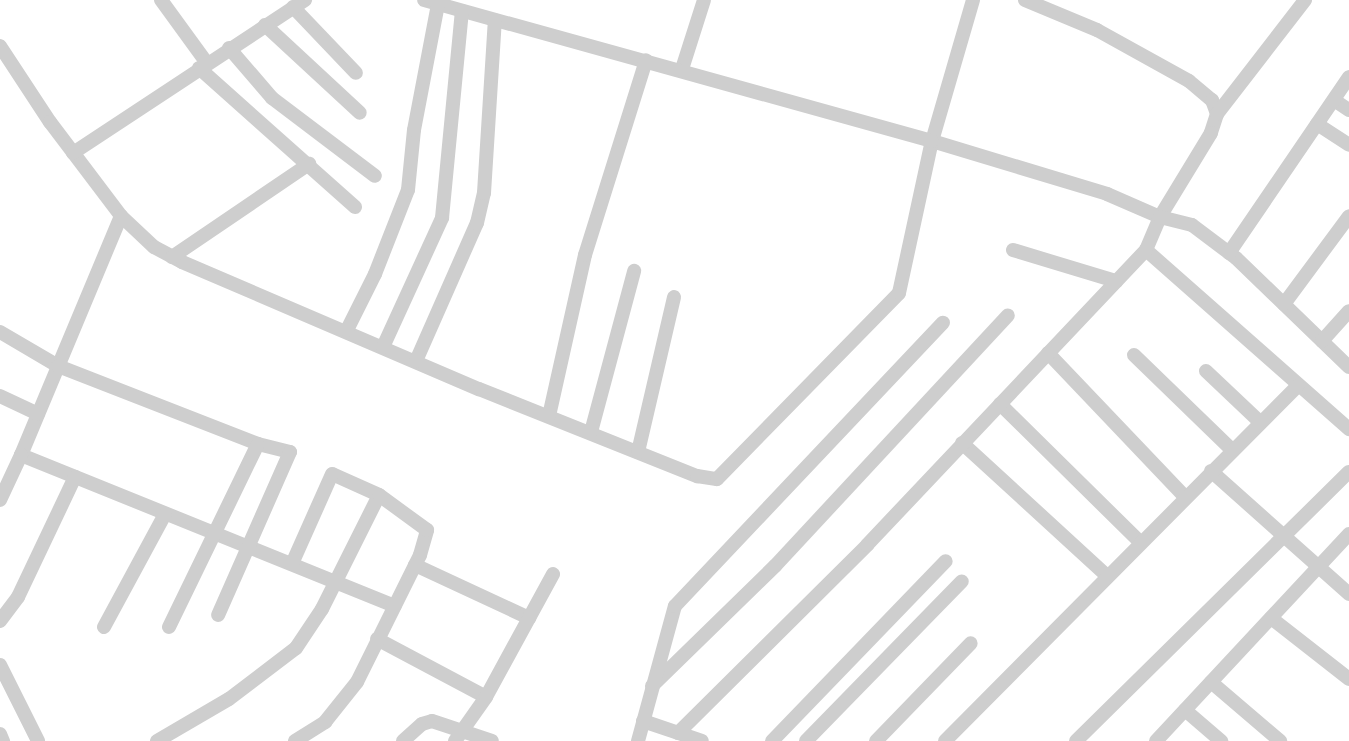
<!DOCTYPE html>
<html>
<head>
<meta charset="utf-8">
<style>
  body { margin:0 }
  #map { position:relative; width:1349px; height:741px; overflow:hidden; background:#fff; font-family:Quicksand,sans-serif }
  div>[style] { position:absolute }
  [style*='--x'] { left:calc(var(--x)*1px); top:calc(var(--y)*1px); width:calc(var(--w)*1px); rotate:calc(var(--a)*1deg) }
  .street>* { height:14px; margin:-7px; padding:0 7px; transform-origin:7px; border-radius:7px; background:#cecece }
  span { translate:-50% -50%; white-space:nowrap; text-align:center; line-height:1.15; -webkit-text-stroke:7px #fff; paint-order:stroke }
</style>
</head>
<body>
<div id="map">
  <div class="street">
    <div style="--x:161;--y:0;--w:78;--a:53.9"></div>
    <div style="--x:973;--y:0;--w:147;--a:106.2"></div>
    <div style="--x:932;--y:141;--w:183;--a:16.8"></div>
    <div style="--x:1107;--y:194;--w:58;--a:23.5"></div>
    <div style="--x:1160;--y:217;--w:36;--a:113"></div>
    <div style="--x:1146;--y:250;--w:271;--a:41.4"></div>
    <div style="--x:1025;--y:0;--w:78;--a:22.6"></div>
    <div style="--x:1097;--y:30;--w:105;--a:29"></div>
    <div style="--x:1189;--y:81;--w:30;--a:40"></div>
    <div style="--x:1212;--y:100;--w:15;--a:70"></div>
    <div style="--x:1217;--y:114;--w:20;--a:108"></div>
    <div style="--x:1211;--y:133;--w:98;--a:121.3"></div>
    <div style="--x:1160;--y:217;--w:33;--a:14"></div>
    <div style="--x:1192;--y:225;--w:55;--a:36.9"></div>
    <div style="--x:1236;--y:258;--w:157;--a:44"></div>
    <div style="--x:293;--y:7;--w:91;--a:46.3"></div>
    <div style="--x:265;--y:25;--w:129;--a:42.8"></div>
    <div style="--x:0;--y:46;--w:91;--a:56.7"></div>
    <div style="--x:50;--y:122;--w:118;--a:52.9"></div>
    <div style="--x:121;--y:216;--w:259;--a:112.7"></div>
    <div style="--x:21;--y:455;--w:403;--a:22"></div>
    <div style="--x:229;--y:48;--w:66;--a:49.3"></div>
    <div style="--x:272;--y:98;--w:129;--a:37.1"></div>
    <div style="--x:199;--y:68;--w:209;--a:41.7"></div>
    <div style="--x:682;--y:69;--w:72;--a:-72.3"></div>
    <div style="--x:1334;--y:100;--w:18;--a:34"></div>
    <div style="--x:1217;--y:114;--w:144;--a:-52.3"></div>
    <div style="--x:1317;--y:124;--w:38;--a:33"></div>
    <div style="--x:73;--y:153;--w:278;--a:-33.4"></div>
    <div style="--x:121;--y:216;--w:45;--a:43.2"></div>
    <div style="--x:154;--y:247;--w:32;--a:28"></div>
    <div style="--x:182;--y:262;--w:323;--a:23.2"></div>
    <div style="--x:479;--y:389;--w:235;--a:21.8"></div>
    <div style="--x:697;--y:476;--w:20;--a:9"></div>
    <div style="--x:717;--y:479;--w:260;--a:-45.6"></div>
    <div style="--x:899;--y:293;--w:156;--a:-77.8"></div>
    <div style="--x:932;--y:141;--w:527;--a:-164.49"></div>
    <div style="--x:1013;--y:250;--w:108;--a:16.8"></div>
    <div style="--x:1229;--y:253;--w:213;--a:-55.7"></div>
    <div style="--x:172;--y:257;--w:166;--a:-34.2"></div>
    <div style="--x:1284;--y:304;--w:109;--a:-53.5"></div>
    <div style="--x:347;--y:330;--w:63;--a:-63.4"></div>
    <div style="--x:375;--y:274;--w:90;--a:-68.6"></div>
    <div style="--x:408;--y:190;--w:60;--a:-84.3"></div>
    <div style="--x:414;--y:130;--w:128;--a:-79.2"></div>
    <div style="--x:0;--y:332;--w:67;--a:30.4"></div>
    <div style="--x:58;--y:366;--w:215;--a:21.3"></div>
    <div style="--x:258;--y:444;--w:33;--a:14"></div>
    <div style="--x:290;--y:452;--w:178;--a:113.8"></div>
    <div style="--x:1322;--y:341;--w:40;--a:-48"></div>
    <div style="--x:383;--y:347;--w:142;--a:-65.4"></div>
    <div style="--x:442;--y:218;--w:208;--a:-84.5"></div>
    <div style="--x:1048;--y:353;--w:199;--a:46.4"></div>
    <div style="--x:1134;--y:355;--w:136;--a:44.1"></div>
    <div style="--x:416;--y:361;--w:151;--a:-66.2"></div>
    <div style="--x:477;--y:223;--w:31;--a:-77"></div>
    <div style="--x:484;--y:193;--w:173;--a:-86.4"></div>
    <div style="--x:1206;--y:371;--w:74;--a:43.4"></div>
    <div style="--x:0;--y:396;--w:42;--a:25.3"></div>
    <div style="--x:1000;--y:404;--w:197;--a:44.6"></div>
    <div style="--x:549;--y:416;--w:165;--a:-77.4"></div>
    <div style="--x:585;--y:255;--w:204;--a:-72.6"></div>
    <div style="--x:591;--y:432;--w:167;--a:-75"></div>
    <div style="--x:962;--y:443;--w:197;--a:42.5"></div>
    <div style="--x:638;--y:452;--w:159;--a:-76.9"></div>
    <div style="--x:1211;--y:471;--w:185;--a:41.7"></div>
    <div style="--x:0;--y:500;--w:50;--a:-65"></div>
    <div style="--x:415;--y:565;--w:126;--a:24.9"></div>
    <div style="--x:1271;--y:618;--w:99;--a:38"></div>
    <div style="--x:0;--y:621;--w:30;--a:-53"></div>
    <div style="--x:18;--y:597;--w:133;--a:-64.6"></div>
    <div style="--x:104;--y:627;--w:128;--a:-61.6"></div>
    <div style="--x:169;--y:627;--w:203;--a:-64.1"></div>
    <div style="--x:377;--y:639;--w:123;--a:28"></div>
    <div style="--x:0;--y:665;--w:85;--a:63.4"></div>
    <div style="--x:1211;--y:682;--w:91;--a:40.5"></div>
    <div style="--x:652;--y:686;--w:172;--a:-44.3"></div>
    <div style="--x:775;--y:566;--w:342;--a:-47.1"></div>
    <div style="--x:1185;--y:710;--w:48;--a:40.7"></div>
    <div style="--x:643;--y:721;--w:62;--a:18.7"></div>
    <div style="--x:678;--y:733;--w:267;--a:-44.8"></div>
    <div style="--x:867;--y:545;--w:406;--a:-46.6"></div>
    <div style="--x:0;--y:734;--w:8;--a:67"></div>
    <div style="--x:157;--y:741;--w:83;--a:-30.3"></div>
    <div style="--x:229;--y:699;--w:84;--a:-37.3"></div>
    <div style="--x:296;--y:648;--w:47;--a:-56.3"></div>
    <div style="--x:322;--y:609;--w:127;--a:-63.4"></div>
    <div style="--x:379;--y:495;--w:51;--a:-155.9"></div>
    <div style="--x:332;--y:474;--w:98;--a:114"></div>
    <div style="--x:295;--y:741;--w:36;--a:-32"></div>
    <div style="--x:325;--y:722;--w:51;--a:-51.3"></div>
    <div style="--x:357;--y:682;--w:142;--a:-63.6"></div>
    <div style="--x:420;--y:555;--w:26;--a:-74"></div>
    <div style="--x:427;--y:530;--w:59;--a:-143.9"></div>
    <div style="--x:403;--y:741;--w:25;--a:-42"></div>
    <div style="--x:422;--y:724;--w:10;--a:-17"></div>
    <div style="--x:432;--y:721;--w:63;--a:18.4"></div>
    <div style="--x:455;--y:741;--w:54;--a:-54.8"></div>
    <div style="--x:486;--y:697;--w:140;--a:-61.4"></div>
    <div style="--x:638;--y:741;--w:140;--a:-74.7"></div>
    <div style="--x:675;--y:606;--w:390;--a:-46.6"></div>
    <div style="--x:772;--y:741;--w:250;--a:-46"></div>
    <div style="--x:806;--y:741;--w:223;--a:-45.7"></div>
    <div style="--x:876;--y:741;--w:136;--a:-45.9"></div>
    <div style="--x:945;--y:741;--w:500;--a:-45.2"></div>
    <div style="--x:1076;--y:741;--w:383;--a:-44.6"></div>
    <div style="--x:1156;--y:741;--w:283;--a:-47"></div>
  </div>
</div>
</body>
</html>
